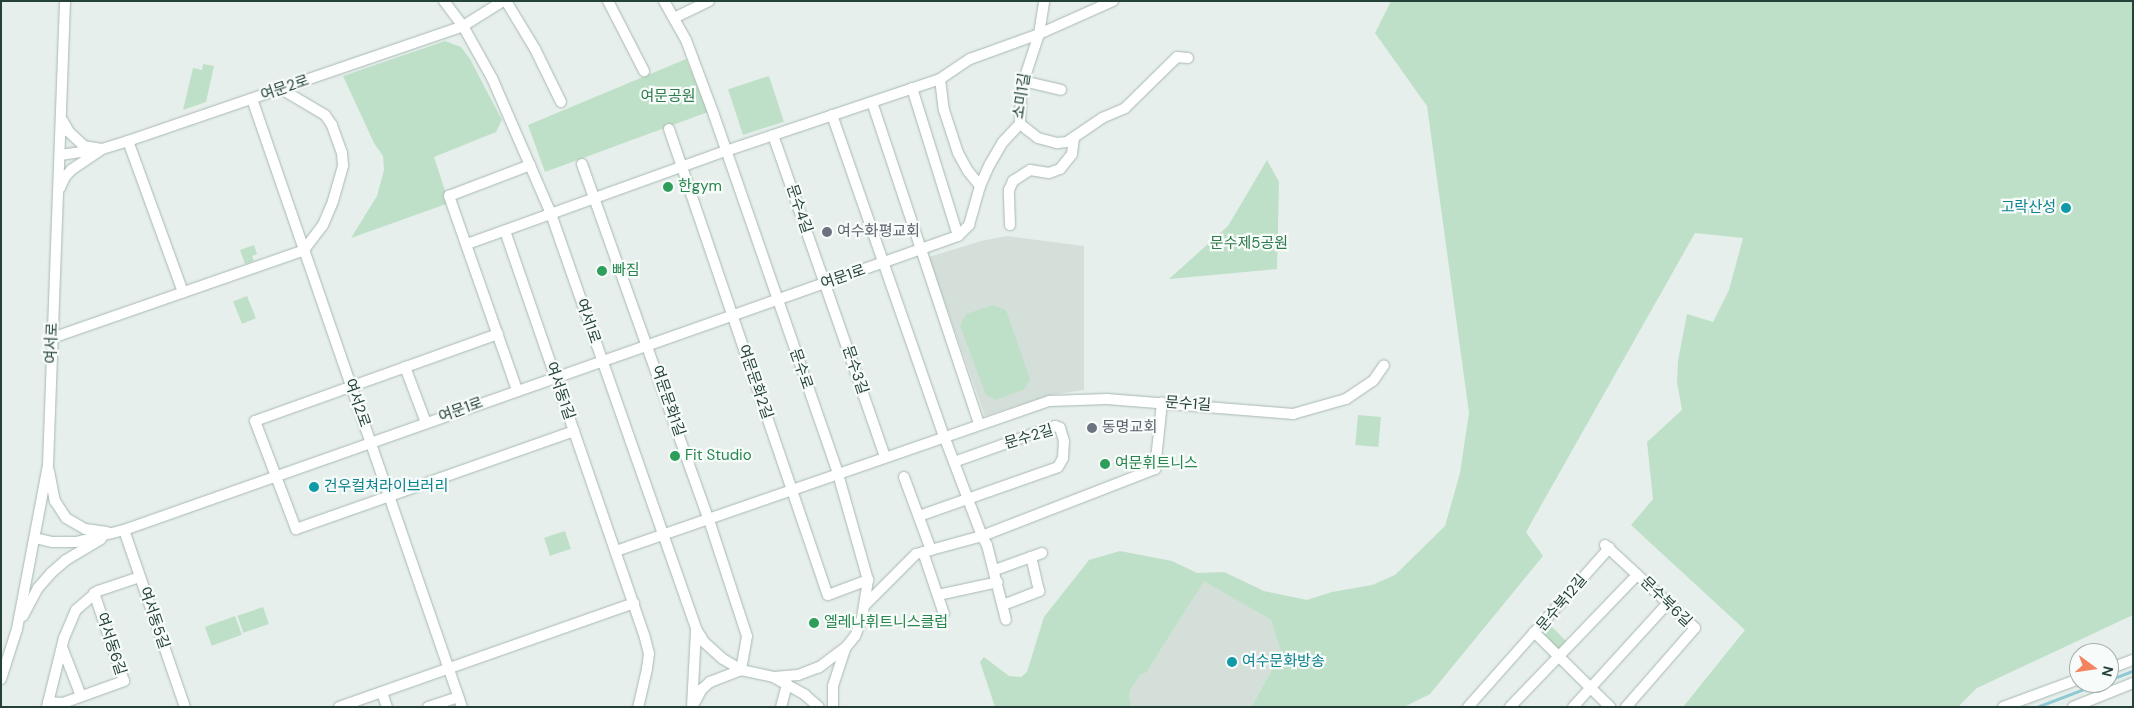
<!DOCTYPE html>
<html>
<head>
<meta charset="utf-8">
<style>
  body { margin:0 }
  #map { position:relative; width:2134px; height:708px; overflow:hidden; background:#e6efeb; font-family:"DM Sans","Noto Sans KR",sans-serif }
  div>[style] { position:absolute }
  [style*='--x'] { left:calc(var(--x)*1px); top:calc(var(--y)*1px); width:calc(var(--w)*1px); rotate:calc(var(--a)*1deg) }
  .built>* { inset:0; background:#d4dfda }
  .green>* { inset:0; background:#bfe0c8; transform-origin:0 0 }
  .stream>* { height:2.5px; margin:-1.25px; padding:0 1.25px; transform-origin:1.25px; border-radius:1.25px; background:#8ec9d4 }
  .roads { filter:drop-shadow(0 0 1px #a8b8b2) drop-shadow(0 0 1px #a8b8b2) }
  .minor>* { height:10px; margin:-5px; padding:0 5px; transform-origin:5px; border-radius:5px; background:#fff }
  .dots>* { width:14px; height:14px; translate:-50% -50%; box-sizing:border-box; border:2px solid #f7fbf9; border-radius:50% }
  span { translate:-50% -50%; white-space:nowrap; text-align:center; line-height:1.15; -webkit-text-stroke:4.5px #f7fbf9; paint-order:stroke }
  .street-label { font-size:15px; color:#24423a }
  .park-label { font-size:15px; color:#2d7a4b }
  .leisure-label { font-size:15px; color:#27864d }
  .left { translate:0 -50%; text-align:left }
  .culture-label { font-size:15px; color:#0d838f }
  .right { translate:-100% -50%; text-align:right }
  .worship-label { font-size:15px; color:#5b616d }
  .frame { position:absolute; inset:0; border:2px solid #24423a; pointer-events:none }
  .north { position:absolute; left:2069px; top:643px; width:50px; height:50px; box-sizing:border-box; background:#f7fbf9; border:1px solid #a3b1ad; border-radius:50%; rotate:104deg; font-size:14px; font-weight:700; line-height:20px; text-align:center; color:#24423a }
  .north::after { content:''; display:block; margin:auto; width:18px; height:22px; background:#f4845f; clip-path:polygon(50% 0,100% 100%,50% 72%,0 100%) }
</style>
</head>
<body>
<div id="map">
  <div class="built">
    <div style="clip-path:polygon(1007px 236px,1084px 246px,1084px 390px,1050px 395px,985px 416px,929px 257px,981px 241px)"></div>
    <div style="clip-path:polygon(1204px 580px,1271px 620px,1281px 653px,1253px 703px,1251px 707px,1132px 707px,1129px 697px,1131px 689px,1141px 674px,1146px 673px)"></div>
  </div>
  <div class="green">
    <div style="clip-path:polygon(1391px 1px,2133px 1px,2133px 615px,1977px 688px,1958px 707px,1683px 707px,1745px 630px,1631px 525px,1653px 499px,1647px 442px,1682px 410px,1677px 382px,1678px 361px,1687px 314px,1713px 322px,1729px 290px,1743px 238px,1695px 233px,1526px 532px,1543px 556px,1430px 694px,1404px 707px,1251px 707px,1281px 653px,1271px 620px,1204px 581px,1146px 673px,1141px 674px,1131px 689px,1129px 697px,1132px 707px,995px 707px,980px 662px,984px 657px,1009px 676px,1021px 677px,1027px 672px,1044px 617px,1089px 560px,1120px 551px,1172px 561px,1197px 573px,1224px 572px,1264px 591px,1307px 600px,1332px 592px,1372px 585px,1395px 575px,1445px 526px,1460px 473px,1469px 413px,1427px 106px,1375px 33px)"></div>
    <div style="clip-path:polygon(445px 41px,461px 47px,470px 59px,502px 120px,496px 132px,434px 157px,449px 203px,351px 238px,377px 196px,384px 170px,383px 156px,374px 143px,343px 76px)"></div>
    <div style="clip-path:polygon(686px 59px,708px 112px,545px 172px,528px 125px)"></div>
    <div style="clip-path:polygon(203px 64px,214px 66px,206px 102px,183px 110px,193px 68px,202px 70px)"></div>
    <div style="left:769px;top:76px;width:48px;height:43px;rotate:72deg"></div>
    <div style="clip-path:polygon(1267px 160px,1279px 182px,1277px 269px,1169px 279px,1228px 226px)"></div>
    <div style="clip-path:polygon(254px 245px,257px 254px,252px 256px,254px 261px,245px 264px,240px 250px)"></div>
    <div style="left:247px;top:296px;width:24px;height:15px;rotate:68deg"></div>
    <div style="clip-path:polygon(993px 305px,1006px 310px,1030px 379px,1024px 389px,996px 400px,986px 395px,960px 326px,966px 314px)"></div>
    <div style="left:1358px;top:415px;width:23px;height:30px;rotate:5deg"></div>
    <div style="left:565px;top:531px;width:19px;height:22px;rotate:72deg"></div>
    <div style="left:263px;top:607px;width:18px;height:27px;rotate:71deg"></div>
    <div style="left:235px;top:616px;width:20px;height:32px;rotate:70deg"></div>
    <div style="clip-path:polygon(1547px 622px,1569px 644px,1561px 652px,1539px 634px)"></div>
  </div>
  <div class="stream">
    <div style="--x:2109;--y:680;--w:26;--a:-21"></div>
    <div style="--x:2037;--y:707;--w:67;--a:-20.9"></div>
  </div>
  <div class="roads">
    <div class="minor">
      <div style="--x:444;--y:1;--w:31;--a:53"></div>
      <div style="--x:463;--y:26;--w:60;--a:60.9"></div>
      <div style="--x:492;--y:78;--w:148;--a:66.5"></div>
      <div style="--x:551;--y:214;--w:440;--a:70.7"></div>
      <div style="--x:696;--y:629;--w:15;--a:58"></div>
      <div style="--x:704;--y:642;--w:25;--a:42"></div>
      <div style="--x:723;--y:659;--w:21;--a:31"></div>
      <div style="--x:741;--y:670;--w:33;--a:12"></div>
      <div style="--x:773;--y:677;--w:37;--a:29"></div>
      <div style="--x:805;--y:695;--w:18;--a:41"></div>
      <div style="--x:506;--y:1;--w:56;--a:58.9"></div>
      <div style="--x:535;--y:49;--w:59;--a:63.9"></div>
      <div style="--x:608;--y:1;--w:79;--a:62.8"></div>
      <div style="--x:664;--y:1;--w:45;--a:60.6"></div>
      <div style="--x:686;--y:40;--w:80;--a:69.5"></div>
      <div style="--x:714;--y:115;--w:380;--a:70.9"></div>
      <div style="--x:838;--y:474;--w:110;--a:74.2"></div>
      <div style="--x:868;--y:580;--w:38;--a:99"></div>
      <div style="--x:862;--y:618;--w:19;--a:111"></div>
      <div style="--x:855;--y:636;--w:14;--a:129"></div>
      <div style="--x:846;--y:647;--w:34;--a:143"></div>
      <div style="--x:819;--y:667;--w:22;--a:159"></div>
      <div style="--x:798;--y:675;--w:24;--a:175"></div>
      <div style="--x:674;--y:18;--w:39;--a:-26"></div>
      <div style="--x:940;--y:79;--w:31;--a:83"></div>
      <div style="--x:944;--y:110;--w:45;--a:72"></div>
      <div style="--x:958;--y:153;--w:21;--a:61"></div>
      <div style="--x:968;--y:171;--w:19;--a:51"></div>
      <div style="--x:1023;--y:81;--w:39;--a:13"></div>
      <div style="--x:912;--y:88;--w:155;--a:72.7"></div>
      <div style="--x:252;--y:99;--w:643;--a:70.95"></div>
      <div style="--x:872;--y:102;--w:338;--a:71.6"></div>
      <div style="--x:832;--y:115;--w:340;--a:70.8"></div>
      <div style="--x:944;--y:436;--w:107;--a:69.2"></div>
      <div style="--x:982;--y:536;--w:10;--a:61"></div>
      <div style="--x:987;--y:545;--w:77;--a:75.8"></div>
      <div style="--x:1020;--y:124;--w:23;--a:38"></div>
      <div style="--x:1038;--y:138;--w:20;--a:15"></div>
      <div style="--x:1057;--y:143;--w:10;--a:-6"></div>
      <div style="--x:1067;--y:142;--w:42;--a:-34.4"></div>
      <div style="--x:1102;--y:118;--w:25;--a:-23"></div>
      <div style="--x:1125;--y:108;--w:73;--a:-44.4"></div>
      <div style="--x:1177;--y:57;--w:11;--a:5"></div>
      <div style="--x:669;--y:129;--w:492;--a:71.2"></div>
      <div style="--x:828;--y:595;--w:43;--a:-20.6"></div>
      <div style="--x:773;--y:135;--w:341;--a:70.8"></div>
      <div style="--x:128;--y:141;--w:161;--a:70"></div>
      <div style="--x:60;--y:155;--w:42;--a:-8.1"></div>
      <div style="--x:102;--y:149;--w:27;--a:-17"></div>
      <div style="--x:128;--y:141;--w:354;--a:-18.9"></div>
      <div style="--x:463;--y:26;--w:47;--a:-32"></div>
      <div style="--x:582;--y:164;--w:378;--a:70.4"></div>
      <div style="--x:709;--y:520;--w:122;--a:71.9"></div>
      <div style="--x:747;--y:636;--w:35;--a:100"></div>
      <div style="--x:60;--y:188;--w:12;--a:-66"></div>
      <div style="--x:65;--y:177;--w:9;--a:-49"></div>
      <div style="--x:71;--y:170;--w:37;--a:-34"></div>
      <div style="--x:102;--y:149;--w:18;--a:-171"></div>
      <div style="--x:84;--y:146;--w:21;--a:-137"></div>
      <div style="--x:69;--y:132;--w:13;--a:-119"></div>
      <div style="--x:1010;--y:225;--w:35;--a:-92"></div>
      <div style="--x:1009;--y:190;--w:10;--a:-66"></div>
      <div style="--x:1013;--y:181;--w:20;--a:-33"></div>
      <div style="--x:1030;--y:170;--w:19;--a:9"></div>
      <div style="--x:1049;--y:173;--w:12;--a:-20"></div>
      <div style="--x:1060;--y:169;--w:19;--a:-51"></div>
      <div style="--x:1072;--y:154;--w:16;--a:-83"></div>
      <div style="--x:505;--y:231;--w:430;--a:71"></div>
      <div style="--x:645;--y:638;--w:16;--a:76"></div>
      <div style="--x:649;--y:654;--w:15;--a:98"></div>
      <div style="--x:647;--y:669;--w:39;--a:103"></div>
      <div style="--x:467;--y:244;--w:275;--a:-19.8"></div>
      <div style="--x:726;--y:151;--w:226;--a:-18.6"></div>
      <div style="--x:940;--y:79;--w:36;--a:-34"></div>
      <div style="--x:970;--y:59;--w:73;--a:-19.9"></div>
      <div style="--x:1039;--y:34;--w:81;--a:-24"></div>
      <div style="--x:498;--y:334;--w:258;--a:160.3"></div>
      <div style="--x:255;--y:421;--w:116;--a:69.2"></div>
      <div style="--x:296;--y:529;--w:295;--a:-19.4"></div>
      <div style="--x:52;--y:338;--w:267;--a:-19.2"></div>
      <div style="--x:304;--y:250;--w:31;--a:-53"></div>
      <div style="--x:323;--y:225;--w:26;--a:-67"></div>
      <div style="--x:333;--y:201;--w:37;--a:-74"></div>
      <div style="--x:343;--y:165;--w:12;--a:-95"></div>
      <div style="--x:342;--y:153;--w:30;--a:-110"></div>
      <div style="--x:332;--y:125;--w:12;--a:-125"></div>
      <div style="--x:325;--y:115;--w:51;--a:-149.4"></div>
      <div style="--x:405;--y:367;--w:60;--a:69.4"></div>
      <div style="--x:517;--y:390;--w:206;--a:-109.3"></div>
      <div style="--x:449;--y:196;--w:87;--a:-20.9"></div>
      <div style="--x:49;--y:471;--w:31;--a:79"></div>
      <div style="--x:55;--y:501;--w:20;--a:57"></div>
      <div style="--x:66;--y:518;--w:22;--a:30"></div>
      <div style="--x:85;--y:529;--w:22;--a:8"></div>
      <div style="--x:904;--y:477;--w:78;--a:69.7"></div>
      <div style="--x:919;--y:516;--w:147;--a:-19.4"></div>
      <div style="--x:1058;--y:467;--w:10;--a:-61"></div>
      <div style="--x:1063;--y:458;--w:17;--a:-87"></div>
      <div style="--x:1064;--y:441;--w:14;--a:-107"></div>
      <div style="--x:1060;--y:428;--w:5;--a:-158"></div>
      <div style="--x:1055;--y:426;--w:107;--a:160.4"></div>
      <div style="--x:124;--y:530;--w:187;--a:71"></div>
      <div style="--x:35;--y:538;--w:18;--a:13"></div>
      <div style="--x:53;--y:542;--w:23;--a:0"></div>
      <div style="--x:76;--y:542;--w:49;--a:-14"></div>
      <div style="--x:124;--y:530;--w:884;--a:-19.42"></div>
      <div style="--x:958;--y:236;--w:16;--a:-45"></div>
      <div style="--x:969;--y:225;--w:41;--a:-74.2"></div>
      <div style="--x:980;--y:186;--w:24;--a:-66"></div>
      <div style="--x:990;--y:164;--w:24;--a:-60"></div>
      <div style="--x:1002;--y:143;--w:26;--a:-47"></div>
      <div style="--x:1020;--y:124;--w:35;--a:-88"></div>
      <div style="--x:1021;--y:89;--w:58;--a:-71.9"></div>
      <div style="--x:1039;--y:34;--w:33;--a:-81"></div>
      <div style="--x:1605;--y:545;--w:122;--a:42.7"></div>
      <div style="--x:1695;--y:628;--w:105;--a:131.1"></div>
      <div style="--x:616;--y:551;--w:458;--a:-19.1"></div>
      <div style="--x:1049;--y:401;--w:58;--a:-2"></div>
      <div style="--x:1107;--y:399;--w:187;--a:4.6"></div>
      <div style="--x:1293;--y:414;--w:55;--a:-15.8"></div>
      <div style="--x:1346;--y:399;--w:32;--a:-34"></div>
      <div style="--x:1373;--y:381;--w:19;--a:-55"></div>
      <div style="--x:923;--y:552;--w:65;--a:71.3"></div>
      <div style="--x:995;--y:570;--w:50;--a:-19.9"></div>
      <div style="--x:938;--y:595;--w:61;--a:-12.2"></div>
      <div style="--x:865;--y:605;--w:72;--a:-45"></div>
      <div style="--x:916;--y:554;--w:68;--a:-15.3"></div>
      <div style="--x:982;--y:536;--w:186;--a:-21.2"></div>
      <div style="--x:1155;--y:469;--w:67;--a:-84"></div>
      <div style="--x:1003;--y:605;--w:39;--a:-21"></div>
      <div style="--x:1039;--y:591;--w:35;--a:-103"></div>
      <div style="--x:23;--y:616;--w:32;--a:-62"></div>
      <div style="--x:38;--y:588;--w:20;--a:-49"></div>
      <div style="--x:51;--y:573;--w:20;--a:-41"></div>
      <div style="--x:66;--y:560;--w:41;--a:-31"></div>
      <div style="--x:1534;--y:632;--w:107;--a:44.6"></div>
      <div style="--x:62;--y:647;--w:53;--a:68.8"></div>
      <div style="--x:2109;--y:669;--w:26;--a:-21"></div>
      <div style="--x:1;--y:679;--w:52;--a:-72.3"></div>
      <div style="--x:17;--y:629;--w:167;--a:-79.3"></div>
      <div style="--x:48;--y:465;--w:464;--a:-87.9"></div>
      <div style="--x:382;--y:692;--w:16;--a:72"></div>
      <div style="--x:48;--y:702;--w:15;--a:4"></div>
      <div style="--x:63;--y:703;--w:65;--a:-19.8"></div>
      <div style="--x:124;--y:681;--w:93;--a:-108.8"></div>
      <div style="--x:695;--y:702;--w:15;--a:-62"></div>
      <div style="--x:702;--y:689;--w:11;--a:-41"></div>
      <div style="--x:710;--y:682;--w:33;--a:-21"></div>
      <div style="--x:47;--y:707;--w:71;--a:-76.2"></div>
      <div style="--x:64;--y:638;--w:30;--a:-67"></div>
      <div style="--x:76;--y:610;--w:29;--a:-41"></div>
      <div style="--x:98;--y:591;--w:44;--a:-18.4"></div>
      <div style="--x:339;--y:707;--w:313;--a:-19.4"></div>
      <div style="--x:428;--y:707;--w:32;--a:-18"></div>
      <div style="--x:692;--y:707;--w:77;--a:-87"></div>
      <div style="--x:781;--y:707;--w:24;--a:-75"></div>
      <div style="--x:833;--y:707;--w:21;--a:-90"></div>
      <div style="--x:833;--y:686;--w:38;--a:-72"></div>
      <div style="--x:1468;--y:707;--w:213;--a:-48.4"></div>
      <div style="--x:1510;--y:707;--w:183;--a:-46.1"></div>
      <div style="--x:1573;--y:707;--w:141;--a:-47.6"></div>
      <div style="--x:2003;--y:707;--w:81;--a:-20.2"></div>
      <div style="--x:2073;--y:707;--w:65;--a:-21.8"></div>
    </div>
  </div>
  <div class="dots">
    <div style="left:668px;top:187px;background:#2e9e5b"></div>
    <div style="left:2066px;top:208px;background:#0f9aa8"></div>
    <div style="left:827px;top:232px;background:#6b7280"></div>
    <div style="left:602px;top:271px;background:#2e9e5b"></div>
    <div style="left:1092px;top:428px;background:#6b7280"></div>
    <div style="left:675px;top:456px;background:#2e9e5b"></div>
    <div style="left:1105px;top:464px;background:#2e9e5b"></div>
    <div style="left:314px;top:487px;background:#0f9aa8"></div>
    <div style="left:814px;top:623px;background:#2e9e5b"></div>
    <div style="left:1232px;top:662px;background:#0f9aa8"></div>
  </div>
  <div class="street-label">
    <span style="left:285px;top:88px;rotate:-19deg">여문2로</span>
    <span style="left:1022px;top:96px;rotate:-81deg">소미1길</span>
    <span style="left:799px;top:209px;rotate:71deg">문수4길</span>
    <span style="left:843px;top:277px;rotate:-19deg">여문1로</span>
    <span style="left:588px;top:321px;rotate:71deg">여서1로</span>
    <span style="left:52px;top:343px;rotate:-88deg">여서로</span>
    <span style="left:801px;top:369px;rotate:71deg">문수로</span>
    <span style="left:855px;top:370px;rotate:71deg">문수3길</span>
    <span style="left:755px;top:382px;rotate:71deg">여문문화2길</span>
    <span style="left:560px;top:391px;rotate:71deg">여서동1길</span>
    <span style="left:668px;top:401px;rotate:71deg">여문문화1길</span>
    <span style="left:357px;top:403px;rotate:71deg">여서2로</span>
    <span style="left:1188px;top:404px;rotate:4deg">문수1길</span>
    <span style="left:461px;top:410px;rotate:-20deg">여문1로</span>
    <span style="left:1029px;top:437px;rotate:-17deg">문수2길</span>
    <span style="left:1666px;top:602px;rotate:44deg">문수북6길</span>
    <span style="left:1562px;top:603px;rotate:-50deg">문수북12길</span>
    <span style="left:154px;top:618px;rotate:71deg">여서동5길</span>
    <span style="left:111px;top:644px;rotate:72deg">여서동6길</span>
  </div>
  <div class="park-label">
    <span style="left:668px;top:97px">여문공원</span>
    <span style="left:1249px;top:244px">문수제5공원</span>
  </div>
  <div class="leisure-label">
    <span class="left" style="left:678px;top:187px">한gym</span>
    <span class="left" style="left:612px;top:271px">빠짐</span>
    <span class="left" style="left:685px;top:456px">Fit Studio</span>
    <span class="left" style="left:1115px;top:464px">여문휘트니스</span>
    <span class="left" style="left:824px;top:623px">엘레나휘트니스클럽</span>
  </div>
  <div class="culture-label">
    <span class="right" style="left:2056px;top:208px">고락산성</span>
    <span class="left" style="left:324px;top:487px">건우컬쳐라이브러리</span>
    <span class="left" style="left:1242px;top:662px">여수문화방송</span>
  </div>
  <div class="worship-label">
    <span class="left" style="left:837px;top:232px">여수화평교회</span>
    <span class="left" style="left:1102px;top:428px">동명교회</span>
  </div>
  <div class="frame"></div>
  <div class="north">N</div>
</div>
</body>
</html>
